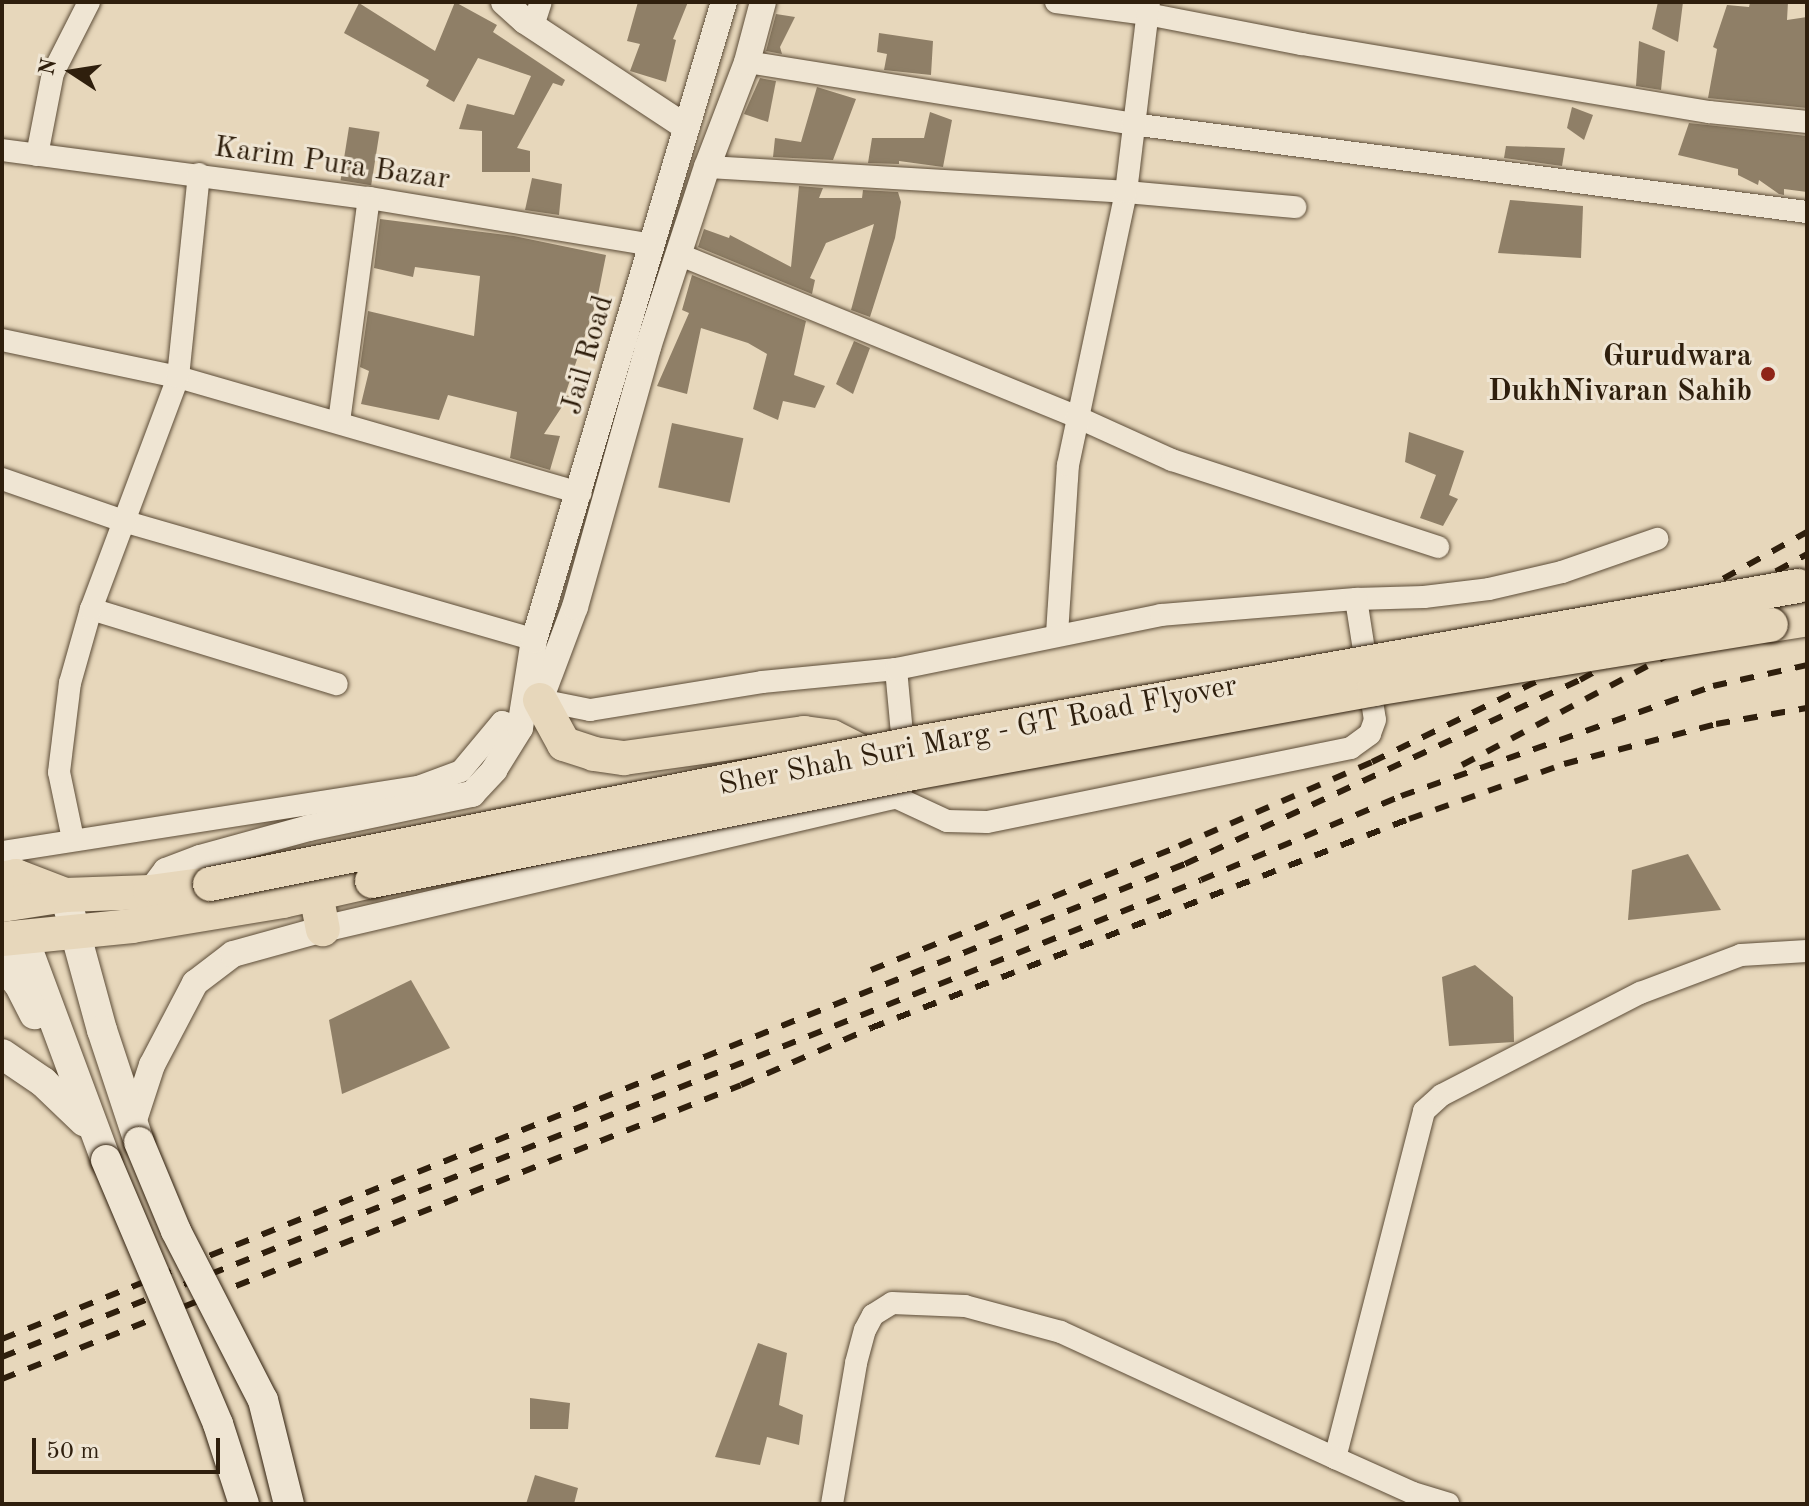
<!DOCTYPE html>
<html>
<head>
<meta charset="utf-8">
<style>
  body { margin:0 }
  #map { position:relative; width:1809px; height:1506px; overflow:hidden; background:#e7d7bb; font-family:"Old Standard TT",serif }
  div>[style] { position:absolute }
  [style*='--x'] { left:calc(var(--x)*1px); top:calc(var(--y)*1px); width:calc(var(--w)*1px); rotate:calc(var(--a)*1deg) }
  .building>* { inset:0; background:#8f7f67; transform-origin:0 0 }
  .roads { filter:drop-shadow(0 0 2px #5d4d38) drop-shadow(0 0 2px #5d4d38) }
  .minor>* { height:22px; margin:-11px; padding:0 11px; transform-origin:11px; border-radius:11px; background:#efe5d3 }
  .tertiary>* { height:26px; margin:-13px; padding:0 13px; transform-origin:13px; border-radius:13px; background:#efe5d3 }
  .secondary>* { height:30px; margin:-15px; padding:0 15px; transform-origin:15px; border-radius:15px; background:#efe5d3 }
  .primary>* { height:34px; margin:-17px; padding:0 17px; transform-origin:17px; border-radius:17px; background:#e7d7bb }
  .rail>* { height:6px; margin-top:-3px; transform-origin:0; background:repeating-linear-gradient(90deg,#2f1f0d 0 14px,transparent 0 28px) }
  .bridges { filter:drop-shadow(0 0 2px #2f1f0d) drop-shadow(0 0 2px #2f1f0d) }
  .secondary-bridge>* { height:30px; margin:-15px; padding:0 15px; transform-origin:15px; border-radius:15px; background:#efe5d3 }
  .primary-bridge>* { height:34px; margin:-17px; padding:0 17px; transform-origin:17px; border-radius:17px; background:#e7d7bb }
  .dots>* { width:22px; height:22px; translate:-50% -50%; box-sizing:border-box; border:4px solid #efe5d3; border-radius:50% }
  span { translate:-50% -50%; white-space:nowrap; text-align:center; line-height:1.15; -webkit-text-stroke:6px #efe5d3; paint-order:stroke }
  .street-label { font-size:30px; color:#2f1f0d }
  .poi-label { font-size:30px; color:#2f1f0d; font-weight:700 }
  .right { translate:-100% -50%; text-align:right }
  .frame { position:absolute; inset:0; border:4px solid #2f1f0d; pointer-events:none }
  .north { position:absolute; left:32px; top:32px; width:80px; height:80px; -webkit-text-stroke:6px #efe5d3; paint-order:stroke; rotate:282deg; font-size:22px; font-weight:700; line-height:32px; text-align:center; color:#2f1f0d }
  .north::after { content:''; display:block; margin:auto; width:28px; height:36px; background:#2f1f0d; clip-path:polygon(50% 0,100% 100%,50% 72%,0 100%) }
  .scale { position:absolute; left:32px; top:1438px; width:188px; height:36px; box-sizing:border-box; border:4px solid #2f1f0d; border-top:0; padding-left:10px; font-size:24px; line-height:28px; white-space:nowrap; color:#2f1f0d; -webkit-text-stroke:6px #efe5d3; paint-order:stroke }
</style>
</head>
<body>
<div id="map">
  <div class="building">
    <div style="clip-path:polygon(455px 2px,497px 25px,493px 32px,565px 80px,562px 86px,553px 83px,517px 148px,530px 151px,530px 172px,482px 172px,482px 131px,459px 129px,467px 104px,514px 115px,531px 76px,478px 58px,454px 102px,426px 86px,429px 80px,344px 33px,359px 3px,435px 51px)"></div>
    <div style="clip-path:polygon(638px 2px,688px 2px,673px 39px,676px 40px,666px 82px,630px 71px,640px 44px,627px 41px)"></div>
    <div style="clip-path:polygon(1658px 2px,1683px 2px,1678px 42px,1652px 29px)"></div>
    <div style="clip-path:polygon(1788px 2px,1787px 20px,1807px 17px,1807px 108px,1708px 98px,1717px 49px,1713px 47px,1727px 5px,1749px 7px,1750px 3px)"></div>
    <div style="clip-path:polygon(776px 14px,795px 17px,780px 47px,782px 54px,766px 51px)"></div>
    <div style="clip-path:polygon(879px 33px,933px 41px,931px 75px,884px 70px,887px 54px,877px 52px)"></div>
    <div style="clip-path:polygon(1639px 41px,1665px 51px,1661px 90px,1636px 86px)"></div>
    <div style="clip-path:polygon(760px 78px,776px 81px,768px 122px,744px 114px)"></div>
    <div style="clip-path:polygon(817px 87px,856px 99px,833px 160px,773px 157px,775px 138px,801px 142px)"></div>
    <div style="clip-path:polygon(1572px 107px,1593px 115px,1584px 140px,1567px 128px)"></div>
    <div style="clip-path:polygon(930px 112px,952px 120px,943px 167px,899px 161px,899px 164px,868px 163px,872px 138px,924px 138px)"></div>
    <div style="clip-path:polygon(1689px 123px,1807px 136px,1807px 192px,1784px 189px,1784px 195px,1779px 194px,1759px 180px,1758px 185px,1738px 175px,1738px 169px,1678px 155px)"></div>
    <div style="left:349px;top:127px;width:31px;height:54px;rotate:9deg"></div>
    <div style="clip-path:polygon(1506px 146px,1565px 148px,1562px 166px,1504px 158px)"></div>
    <div style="clip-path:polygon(532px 178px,562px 184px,559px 215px,525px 210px)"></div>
    <div style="clip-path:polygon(799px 186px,823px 188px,819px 198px,862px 198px,863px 190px,898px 192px,901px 202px,895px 238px,870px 317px,851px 310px,874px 224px,826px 243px,810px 278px,815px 280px,812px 294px,698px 247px,704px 229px,729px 238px,730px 235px,791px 267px)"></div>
    <div style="clip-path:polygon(1510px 200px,1583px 206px,1581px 258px,1498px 253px)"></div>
    <div style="clip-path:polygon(380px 219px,514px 236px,606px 255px,597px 300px,565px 395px,569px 396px,544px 434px,560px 436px,550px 470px,510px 458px,517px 412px,448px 395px,439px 420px,361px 404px,369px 371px,360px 367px,368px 311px,474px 336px,480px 276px,415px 267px,413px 277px,374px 268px)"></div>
    <div style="clip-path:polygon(692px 275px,806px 321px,794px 375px,825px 386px,815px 408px,783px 401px,778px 420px,753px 409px,767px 354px,748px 343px,701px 328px,687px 394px,657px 386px,689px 313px,682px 310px)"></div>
    <div style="clip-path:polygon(854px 341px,870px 348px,853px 394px,836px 384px)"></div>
    <div style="left:672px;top:423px;width:73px;height:66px;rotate:12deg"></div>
    <div style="clip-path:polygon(1409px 432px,1464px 451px,1449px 495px,1458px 499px,1443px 526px,1420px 518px,1436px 475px,1405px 462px)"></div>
    <div style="clip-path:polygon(1688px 854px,1721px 910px,1628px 920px,1632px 870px)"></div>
    <div style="clip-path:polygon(1475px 965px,1513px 997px,1514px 1042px,1449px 1046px,1442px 977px)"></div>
    <div style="clip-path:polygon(411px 980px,450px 1048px,342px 1094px,329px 1020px)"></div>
    <div style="clip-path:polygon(758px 1343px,787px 1353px,779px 1405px,803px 1415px,799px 1445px,767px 1437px,760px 1465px,715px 1457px)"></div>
    <div style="clip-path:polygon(530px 1398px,570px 1403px,568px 1429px,530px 1429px)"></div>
    <div style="clip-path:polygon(535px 1475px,578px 1488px,574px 1504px,526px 1504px)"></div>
  </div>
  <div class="roads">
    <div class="minor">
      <div style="--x:1056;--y:2;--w:92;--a:7.5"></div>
      <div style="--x:1147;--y:14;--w:158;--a:11"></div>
      <div style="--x:1302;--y:44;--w:413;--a:9.5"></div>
      <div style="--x:1709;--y:112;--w:99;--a:5.8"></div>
      <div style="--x:533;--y:26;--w:25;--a:-72"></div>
      <div style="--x:747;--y:62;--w:390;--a:9.1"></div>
      <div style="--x:1132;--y:124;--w:681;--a:7.43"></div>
      <div style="--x:2;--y:150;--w:370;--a:7.5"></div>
      <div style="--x:369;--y:198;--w:288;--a:9.4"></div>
      <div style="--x:37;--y:155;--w:84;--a:-79"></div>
      <div style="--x:53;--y:73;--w:80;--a:-63.1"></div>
      <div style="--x:707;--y:167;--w:420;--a:3.4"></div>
      <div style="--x:1126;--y:192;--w:170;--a:5.1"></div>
      <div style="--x:678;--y:254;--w:431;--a:22.2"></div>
      <div style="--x:1077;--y:417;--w:104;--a:24.4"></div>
      <div style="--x:1172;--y:460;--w:280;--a:18.1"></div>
      <div style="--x:2;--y:340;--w:180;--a:11.9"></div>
      <div style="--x:178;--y:377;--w:419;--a:16.1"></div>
      <div style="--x:339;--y:422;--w:226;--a:-82.4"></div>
      <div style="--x:2;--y:479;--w:128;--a:19.1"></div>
      <div style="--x:123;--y:521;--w:428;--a:16.1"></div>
      <div style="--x:1356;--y:599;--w:68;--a:-1.7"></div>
      <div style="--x:1424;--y:597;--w:65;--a:-7"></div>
      <div style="--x:1489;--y:589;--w:75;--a:-13.1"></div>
      <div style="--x:1562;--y:572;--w:101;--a:-19.2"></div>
      <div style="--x:91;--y:609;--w:257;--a:17"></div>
      <div style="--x:1057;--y:634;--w:169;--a:-86.3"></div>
      <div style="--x:1068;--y:465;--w:279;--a:-78"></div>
      <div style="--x:1126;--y:192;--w:191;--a:-83.1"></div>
      <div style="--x:896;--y:669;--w:86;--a:84.7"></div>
      <div style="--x:540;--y:700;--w:51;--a:11.3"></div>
      <div style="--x:590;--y:710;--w:174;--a:-9.2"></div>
      <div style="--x:762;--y:682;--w:135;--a:-5.5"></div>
      <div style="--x:896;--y:669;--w:270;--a:-11.5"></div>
      <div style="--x:1161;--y:615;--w:196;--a:-4.7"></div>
      <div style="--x:1356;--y:599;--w:122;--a:81.1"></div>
      <div style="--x:1375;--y:720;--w:15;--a:110"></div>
      <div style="--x:1370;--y:734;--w:24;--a:144"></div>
      <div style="--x:1351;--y:748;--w:371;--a:168.5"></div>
      <div style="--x:987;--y:822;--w:40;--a:-178.6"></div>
      <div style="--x:947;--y:821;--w:60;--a:-155.2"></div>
      <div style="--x:73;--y:839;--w:68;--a:-101.8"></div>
      <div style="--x:59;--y:772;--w:90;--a:-83"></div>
      <div style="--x:70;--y:683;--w:77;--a:-74.2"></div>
      <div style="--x:91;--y:609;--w:248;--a:-69.4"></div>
      <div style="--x:178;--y:377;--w:204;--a:-84.1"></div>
      <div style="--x:2;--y:852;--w:421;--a:-8.9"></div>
      <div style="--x:418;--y:787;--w:46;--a:-20.4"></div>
      <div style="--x:461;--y:771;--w:64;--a:-50.1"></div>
      <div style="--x:502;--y:722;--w:19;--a:18"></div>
      <div style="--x:1335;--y:1458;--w:358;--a:-75.6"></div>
      <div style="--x:1424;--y:1111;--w:24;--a:-42"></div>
      <div style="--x:1442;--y:1095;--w:223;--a:-27.3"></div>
      <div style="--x:1640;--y:993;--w:108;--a:-20.6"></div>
      <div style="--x:1741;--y:955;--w:66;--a:-3.5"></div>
      <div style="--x:832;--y:1504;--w:143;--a:-80.3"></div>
      <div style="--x:856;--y:1363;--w:34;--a:-75"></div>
      <div style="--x:865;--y:1330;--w:17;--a:-62"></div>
      <div style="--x:873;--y:1315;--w:22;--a:-32"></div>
      <div style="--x:892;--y:1303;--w:73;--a:2.4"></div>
      <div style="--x:965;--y:1306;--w:99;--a:15.2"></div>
      <div style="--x:1061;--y:1332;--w:302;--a:24.7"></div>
      <div style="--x:1335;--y:1458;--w:85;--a:24.2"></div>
      <div style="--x:1413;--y:1493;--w:37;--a:17"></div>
    </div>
    <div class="tertiary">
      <div style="--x:504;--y:2;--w:28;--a:42"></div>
      <div style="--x:525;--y:21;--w:193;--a:33.4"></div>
      <div style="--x:540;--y:700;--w:99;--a:-69.4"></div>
      <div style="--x:575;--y:607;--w:270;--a:-74.3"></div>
      <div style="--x:648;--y:347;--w:189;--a:-71.9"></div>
      <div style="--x:707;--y:167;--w:112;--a:-69.1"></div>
      <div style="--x:747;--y:62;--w:62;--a:-75.1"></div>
      <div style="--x:150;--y:892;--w:26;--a:-53"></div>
      <div style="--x:166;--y:871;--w:36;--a:-21"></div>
      <div style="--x:200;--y:858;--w:113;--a:-15.4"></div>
      <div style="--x:309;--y:828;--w:167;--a:-11.8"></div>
      <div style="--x:472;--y:794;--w:33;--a:-47"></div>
      <div style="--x:494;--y:770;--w:49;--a:-58.2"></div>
      <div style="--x:520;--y:728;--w:89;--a:-81"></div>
      <div style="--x:534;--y:640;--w:666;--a:-73.42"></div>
      <div style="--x:133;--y:1123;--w:61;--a:-71.9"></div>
      <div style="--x:152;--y:1065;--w:93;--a:-62.3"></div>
      <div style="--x:195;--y:983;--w:48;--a:-37.3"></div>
      <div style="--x:233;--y:954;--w:93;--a:-15.5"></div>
      <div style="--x:323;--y:929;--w:585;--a:-13.13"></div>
      <div style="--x:893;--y:796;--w:21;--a:-55"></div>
    </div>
    <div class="secondary">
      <div style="--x:65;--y:895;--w:140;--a:74.7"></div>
      <div style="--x:102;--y:1030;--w:118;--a:71.7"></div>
      <div style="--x:23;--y:937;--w:238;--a:69.6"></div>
      <div style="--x:2;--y:964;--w:26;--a:50"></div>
      <div style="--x:19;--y:984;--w:34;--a:63"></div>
      <div style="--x:2;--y:1054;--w:50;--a:34.3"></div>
      <div style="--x:43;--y:1082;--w:57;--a:43.6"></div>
    </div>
    <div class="primary">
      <div style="--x:1771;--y:625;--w:36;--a:-9"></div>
      <div style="--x:540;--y:700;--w:50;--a:61.4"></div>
      <div style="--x:564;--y:744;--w:32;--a:18"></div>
      <div style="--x:594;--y:754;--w:30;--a:8"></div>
      <div style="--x:624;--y:758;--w:182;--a:-7.9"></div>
      <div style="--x:804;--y:733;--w:28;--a:8"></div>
      <div style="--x:832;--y:737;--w:38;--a:27"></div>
      <div style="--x:2;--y:879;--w:14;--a:-12"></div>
      <div style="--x:16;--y:876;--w:53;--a:21.2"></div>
      <div style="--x:316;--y:894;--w:36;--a:79"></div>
      <div style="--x:2;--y:905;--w:64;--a:-9"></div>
      <div style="--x:65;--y:895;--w:85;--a:-2"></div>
      <div style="--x:150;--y:892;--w:61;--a:-7.6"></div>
      <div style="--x:2;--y:939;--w:131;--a:-5.7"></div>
      <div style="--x:132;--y:926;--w:153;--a:-9.4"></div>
      <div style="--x:283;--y:901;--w:91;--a:-12.7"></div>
    </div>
  </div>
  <div class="rail">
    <div style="--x:1462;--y:765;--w:391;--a:-28.1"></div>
    <div style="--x:871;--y:970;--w:332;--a:-21.9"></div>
    <div style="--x:1179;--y:846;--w:210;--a:-23.5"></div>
    <div style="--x:1372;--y:762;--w:200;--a:-26.1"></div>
    <div style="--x:1552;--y:674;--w:292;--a:-29.1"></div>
    <div style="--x:2;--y:1339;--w:1275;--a:-21.88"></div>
    <div style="--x:1185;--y:864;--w:436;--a:-25"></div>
    <div style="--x:1580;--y:680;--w:260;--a:-29"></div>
    <div style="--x:2;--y:1357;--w:1290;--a:-21.69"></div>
    <div style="--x:1201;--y:880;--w:217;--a:-22.8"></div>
    <div style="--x:1401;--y:796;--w:331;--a:-19.4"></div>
    <div style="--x:1713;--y:686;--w:96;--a:-12.6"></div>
    <div style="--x:2;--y:1379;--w:795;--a:-21.69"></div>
    <div style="--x:741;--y:1085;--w:142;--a:-23.7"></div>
    <div style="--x:871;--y:1028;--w:577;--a:-21.23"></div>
    <div style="--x:1409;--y:819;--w:164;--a:-19.5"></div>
    <div style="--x:1564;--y:764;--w:157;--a:-14.7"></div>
    <div style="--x:1716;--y:724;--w:92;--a:-10"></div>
  </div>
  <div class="bridges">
    <div class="secondary-bridge">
      <div style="--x:139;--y:1142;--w:96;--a:67.4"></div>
      <div style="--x:176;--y:1231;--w:190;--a:62.8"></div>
      <div style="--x:263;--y:1400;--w:107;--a:76"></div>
      <div style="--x:106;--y:1160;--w:287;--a:67"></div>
      <div style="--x:218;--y:1424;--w:84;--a:72"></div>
    </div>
    <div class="primary-bridge">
      <div style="--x:372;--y:881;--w:552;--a:-11.29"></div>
      <div style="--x:913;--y:773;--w:469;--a:-10.3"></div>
      <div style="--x:1374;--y:689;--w:402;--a:-9.2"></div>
      <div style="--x:210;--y:884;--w:715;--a:-11.29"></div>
      <div style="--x:911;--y:744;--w:901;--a:-10.1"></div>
    </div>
  </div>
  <div class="dots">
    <div style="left:1768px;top:374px;background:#8f2418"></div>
  </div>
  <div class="street-label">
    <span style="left:332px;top:164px;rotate:8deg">Karim Pura Bazar</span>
    <span style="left:588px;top:355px;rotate:-74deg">Jail Road</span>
    <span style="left:978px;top:736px;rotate:-11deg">Sher Shah Suri Marg - GT Road Flyover</span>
  </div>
  <div class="poi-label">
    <span class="right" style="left:1752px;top:374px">Gurudwara<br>DukhNivaran Sahib</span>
  </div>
  <div class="frame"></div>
  <div class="north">N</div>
  <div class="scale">50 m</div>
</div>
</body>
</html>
